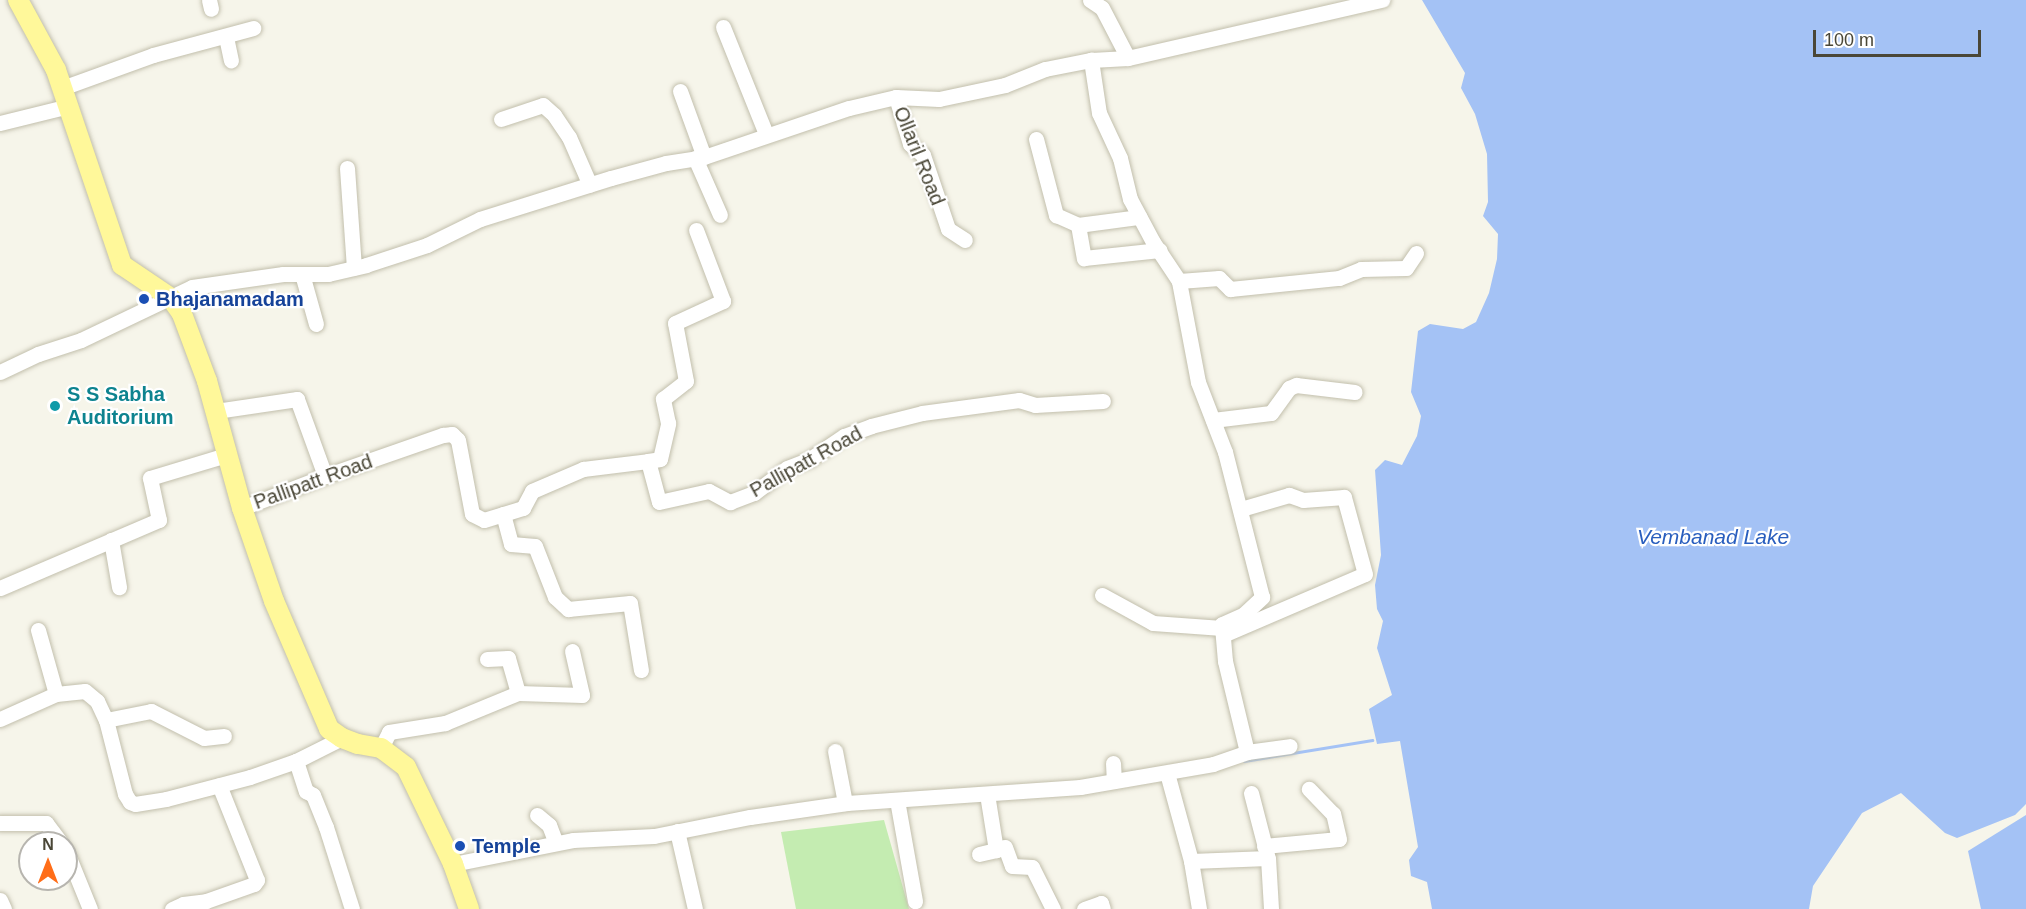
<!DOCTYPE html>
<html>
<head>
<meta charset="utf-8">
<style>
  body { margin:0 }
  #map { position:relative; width:2026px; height:909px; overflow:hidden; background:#f6f5ea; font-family:Helvetica,sans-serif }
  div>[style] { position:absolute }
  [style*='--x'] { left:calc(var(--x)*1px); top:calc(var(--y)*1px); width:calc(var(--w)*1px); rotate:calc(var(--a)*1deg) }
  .green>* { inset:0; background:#c4ecb1 }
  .water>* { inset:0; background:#a4c2f5 }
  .stream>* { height:3px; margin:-1.5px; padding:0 1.5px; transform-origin:1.5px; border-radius:1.5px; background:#a4c2f5 }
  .roads { filter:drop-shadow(0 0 2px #c2bfac) drop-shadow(0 0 2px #c2bfac) }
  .minor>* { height:15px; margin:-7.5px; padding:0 7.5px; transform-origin:7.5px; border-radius:7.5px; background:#fff }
  .major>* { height:20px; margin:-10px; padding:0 10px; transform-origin:10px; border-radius:10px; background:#fff89a }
  .dots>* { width:16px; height:16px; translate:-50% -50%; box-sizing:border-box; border:3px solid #fff; border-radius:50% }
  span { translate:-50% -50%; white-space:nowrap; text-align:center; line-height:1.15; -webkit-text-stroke:4.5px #fff; paint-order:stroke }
  .street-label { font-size:20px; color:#4a4737 }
  .transit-label { font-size:20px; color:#164399; font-weight:700 }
  .left { translate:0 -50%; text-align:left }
  .culture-label { font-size:20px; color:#0d838f; font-weight:700 }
  .water-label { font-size:21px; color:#295ebe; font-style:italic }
  .north { position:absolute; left:18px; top:831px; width:60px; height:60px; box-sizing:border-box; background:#fff; border:2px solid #b7b5af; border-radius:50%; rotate:0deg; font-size:16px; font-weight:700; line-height:24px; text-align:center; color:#4a4737 }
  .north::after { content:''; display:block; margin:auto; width:21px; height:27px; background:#ff6d18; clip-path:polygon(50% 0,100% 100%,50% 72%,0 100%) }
  .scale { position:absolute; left:1813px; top:30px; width:168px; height:27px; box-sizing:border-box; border:3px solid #4a4737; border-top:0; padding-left:8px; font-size:18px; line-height:21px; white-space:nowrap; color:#4a4737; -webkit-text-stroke:4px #fff; paint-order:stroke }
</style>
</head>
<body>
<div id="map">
  <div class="green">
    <div style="clip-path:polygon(884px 820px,909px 909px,796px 909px,781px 832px)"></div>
  </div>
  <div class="water">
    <div style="clip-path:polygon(1422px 0,2026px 0,2026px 804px,2015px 815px,1957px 838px,1945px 833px,1901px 793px,1862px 813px,1813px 886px,1809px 909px,1432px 909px,1427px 882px,1411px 876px,1409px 860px,1418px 847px,1400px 741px,1377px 744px,1369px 709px,1392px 695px,1377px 648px,1383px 621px,1377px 609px,1375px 585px,1381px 555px,1375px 470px,1385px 460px,1402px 465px,1417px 436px,1421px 416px,1411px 392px,1418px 331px,1430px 324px,1463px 329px,1476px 322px,1489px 293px,1497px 259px,1498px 234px,1483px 216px,1488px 202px,1487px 154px,1475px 114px,1461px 88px,1465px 73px)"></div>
    <div style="clip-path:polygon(2026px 815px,2026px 909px,1981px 909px,1968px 851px)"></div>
  </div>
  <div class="stream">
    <div style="--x:1244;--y:761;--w:130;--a:-9.3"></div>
  </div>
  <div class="roads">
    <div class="minor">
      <div style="--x:209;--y:0;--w:9;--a:77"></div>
      <div style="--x:1090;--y:0;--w:14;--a:34"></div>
      <div style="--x:1102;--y:8;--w:56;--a:62.5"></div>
      <div style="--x:723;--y:27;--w:115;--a:68.1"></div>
      <div style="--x:226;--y:37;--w:24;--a:78"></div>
      <div style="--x:62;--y:88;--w:97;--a:-19.9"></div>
      <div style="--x:153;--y:55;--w:104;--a:-15.1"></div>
      <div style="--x:680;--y:91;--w:70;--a:70"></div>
      <div style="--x:896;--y:97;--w:49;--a:73.4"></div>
      <div style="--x:910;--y:144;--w:17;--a:40"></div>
      <div style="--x:923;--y:155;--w:78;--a:71.3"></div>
      <div style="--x:948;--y:229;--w:20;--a:33"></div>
      <div style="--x:501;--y:119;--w:44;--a:-18.4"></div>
      <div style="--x:543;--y:105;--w:15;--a:42"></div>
      <div style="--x:554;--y:115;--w:27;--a:56"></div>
      <div style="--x:569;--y:137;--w:52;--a:66.4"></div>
      <div style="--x:0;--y:123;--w:71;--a:-13.8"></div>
      <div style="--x:1036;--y:139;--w:79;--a:75.3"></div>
      <div style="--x:1056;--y:215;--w:24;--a:24"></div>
      <div style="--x:1078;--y:225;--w:62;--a:-7.5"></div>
      <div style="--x:695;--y:158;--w:62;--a:66.3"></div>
      <div style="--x:347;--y:168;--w:100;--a:86"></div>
      <div style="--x:1078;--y:225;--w:34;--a:80"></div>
      <div style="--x:1084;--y:258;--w:76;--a:-6"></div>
      <div style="--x:302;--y:274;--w:52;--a:74.4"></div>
      <div style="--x:1179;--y:281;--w:40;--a:-4.3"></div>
      <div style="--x:1219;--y:278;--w:16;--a:45"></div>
      <div style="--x:1230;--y:289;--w:110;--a:-5.8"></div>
      <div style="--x:1339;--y:278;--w:24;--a:-22"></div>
      <div style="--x:1361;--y:269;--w:45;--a:-1.3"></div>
      <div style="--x:1406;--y:268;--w:18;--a:-56"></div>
      <div style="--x:0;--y:372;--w:42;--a:-25.3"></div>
      <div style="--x:38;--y:354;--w:45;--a:-18"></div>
      <div style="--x:81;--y:340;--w:123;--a:-25.5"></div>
      <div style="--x:192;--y:287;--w:92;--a:-8.1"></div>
      <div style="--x:283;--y:274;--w:45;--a:0"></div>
      <div style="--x:328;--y:274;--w:39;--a:-13"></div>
      <div style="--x:366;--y:265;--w:64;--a:-18.2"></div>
      <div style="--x:427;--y:245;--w:59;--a:-26.1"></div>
      <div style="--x:480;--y:219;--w:137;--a:-17.4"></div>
      <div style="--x:611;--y:178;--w:57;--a:-15.3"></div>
      <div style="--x:666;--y:163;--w:38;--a:-9"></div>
      <div style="--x:704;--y:157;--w:153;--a:-18.7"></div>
      <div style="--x:849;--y:108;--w:48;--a:-13.2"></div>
      <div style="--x:896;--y:97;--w:43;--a:2.7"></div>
      <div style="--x:939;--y:99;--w:67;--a:-12"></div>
      <div style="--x:1005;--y:85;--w:43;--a:-21.8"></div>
      <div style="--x:1045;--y:69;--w:47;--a:-11.1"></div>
      <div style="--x:1091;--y:60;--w:37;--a:-3"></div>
      <div style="--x:1128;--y:58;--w:261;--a:-12.9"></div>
      <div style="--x:216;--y:411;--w:82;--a:-8.4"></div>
      <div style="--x:297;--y:399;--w:82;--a:70"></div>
      <div style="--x:1213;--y:420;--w:58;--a:-6.9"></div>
      <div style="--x:1271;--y:413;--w:31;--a:-54"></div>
      <div style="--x:1289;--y:388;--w:8;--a:-23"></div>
      <div style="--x:1296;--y:385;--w:59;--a:6.8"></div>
      <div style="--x:648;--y:461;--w:12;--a:-9"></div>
      <div style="--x:660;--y:459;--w:37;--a:-77"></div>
      <div style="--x:668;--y:423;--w:25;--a:-102"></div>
      <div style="--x:663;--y:399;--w:29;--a:-38"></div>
      <div style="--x:686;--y:381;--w:59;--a:-100.7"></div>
      <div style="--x:675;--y:323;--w:53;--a:-24.6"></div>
      <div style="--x:723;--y:301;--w:76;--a:-110.8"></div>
      <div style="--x:242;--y:508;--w:89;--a:-21.1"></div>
      <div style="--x:325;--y:476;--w:125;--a:-19.2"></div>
      <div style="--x:443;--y:435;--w:9;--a:-6"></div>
      <div style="--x:452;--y:434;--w:8;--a:45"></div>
      <div style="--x:458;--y:440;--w:75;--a:79.3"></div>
      <div style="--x:472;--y:514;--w:13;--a:27"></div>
      <div style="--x:484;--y:520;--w:41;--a:-17.1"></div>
      <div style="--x:523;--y:508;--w:19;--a:-62"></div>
      <div style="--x:532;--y:491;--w:56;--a:-23.3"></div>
      <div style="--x:583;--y:469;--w:65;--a:-7"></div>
      <div style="--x:648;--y:461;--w:42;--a:75"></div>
      <div style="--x:659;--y:502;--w:51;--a:-12.4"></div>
      <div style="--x:709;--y:491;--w:24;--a:28"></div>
      <div style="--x:730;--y:502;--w:26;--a:-21"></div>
      <div style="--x:754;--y:493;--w:41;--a:-37.1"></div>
      <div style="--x:787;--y:468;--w:25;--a:-21"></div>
      <div style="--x:810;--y:459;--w:41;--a:-34.1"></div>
      <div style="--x:844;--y:436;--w:29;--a:-20"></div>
      <div style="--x:871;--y:426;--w:53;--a:-14.3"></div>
      <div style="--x:922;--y:413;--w:98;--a:-7.6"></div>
      <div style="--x:1019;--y:400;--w:17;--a:17"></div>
      <div style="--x:1035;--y:405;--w:68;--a:-3.4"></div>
      <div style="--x:503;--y:514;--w:31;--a:75"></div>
      <div style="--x:511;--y:544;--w:24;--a:5"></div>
      <div style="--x:535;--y:546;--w:55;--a:68.6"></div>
      <div style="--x:555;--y:597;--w:18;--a:43"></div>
      <div style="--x:568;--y:609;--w:62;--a:-5.5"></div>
      <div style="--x:630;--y:603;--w:68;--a:80.7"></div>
      <div style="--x:111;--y:540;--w:48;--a:80.3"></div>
      <div style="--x:0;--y:588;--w:173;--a:-23.2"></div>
      <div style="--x:159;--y:520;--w:43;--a:-102.1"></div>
      <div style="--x:150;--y:478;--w:79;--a:-16.8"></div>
      <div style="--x:1102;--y:595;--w:58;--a:28.8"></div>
      <div style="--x:1153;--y:623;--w:69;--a:4.1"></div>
      <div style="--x:38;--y:630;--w:66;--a:74.3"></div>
      <div style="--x:1225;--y:634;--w:152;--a:-23.2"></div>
      <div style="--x:1365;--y:574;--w:80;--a:-105.3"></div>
      <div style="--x:1344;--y:497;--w:41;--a:175.8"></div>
      <div style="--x:1303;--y:500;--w:15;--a:-160"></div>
      <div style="--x:1289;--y:495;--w:50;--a:163.7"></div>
      <div style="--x:487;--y:659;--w:21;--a:-3"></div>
      <div style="--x:508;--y:658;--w:36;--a:74"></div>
      <div style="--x:518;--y:693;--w:64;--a:1.8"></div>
      <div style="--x:582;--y:695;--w:45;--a:-102.8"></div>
      <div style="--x:0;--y:719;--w:61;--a:-24.1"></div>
      <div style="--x:56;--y:694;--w:29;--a:-6"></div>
      <div style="--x:85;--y:691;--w:16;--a:40"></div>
      <div style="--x:97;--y:701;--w:21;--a:65"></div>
      <div style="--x:106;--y:720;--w:76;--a:75.6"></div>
      <div style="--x:125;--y:794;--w:9;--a:58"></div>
      <div style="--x:130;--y:802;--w:5;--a:22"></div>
      <div style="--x:135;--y:804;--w:31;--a:-9"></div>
      <div style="--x:166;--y:799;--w:87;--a:-14.7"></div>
      <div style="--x:250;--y:777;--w:49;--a:-19.2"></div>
      <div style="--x:296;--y:761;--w:51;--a:-26.6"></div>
      <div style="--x:106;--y:720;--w:46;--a:-11.3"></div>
      <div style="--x:151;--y:711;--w:59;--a:27"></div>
      <div style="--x:204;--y:738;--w:20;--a:-6"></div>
      <div style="--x:381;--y:748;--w:18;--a:-63"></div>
      <div style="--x:389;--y:732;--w:57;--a:-9.1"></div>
      <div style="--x:445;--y:723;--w:79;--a:-22.3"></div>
      <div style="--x:835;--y:751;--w:53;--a:79.1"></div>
      <div style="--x:1247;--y:752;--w:43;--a:-7.9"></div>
      <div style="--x:296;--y:761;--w:32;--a:72"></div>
      <div style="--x:306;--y:791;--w:8;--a:30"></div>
      <div style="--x:313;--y:795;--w:35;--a:68"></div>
      <div style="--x:326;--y:827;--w:86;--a:72.4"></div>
      <div style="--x:1113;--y:763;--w:18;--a:87"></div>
      <div style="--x:1167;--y:773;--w:91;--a:74.7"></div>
      <div style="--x:1191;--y:861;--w:77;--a:-2.2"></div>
      <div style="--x:1268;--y:858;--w:51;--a:86.6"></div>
      <div style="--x:1251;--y:793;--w:64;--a:75.5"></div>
      <div style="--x:987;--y:794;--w:57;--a:80.9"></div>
      <div style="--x:996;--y:850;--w:9;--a:-18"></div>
      <div style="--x:1005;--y:847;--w:20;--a:70"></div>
      <div style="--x:1012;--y:866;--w:20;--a:3"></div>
      <div style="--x:1032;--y:867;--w:47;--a:63.4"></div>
      <div style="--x:897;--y:800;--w:103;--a:79.9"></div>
      <div style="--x:537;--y:815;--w:16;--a:40"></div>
      <div style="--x:549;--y:825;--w:19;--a:69"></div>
      <div style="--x:0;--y:823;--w:46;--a:0"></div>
      <div style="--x:46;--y:823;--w:25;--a:53"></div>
      <div style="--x:677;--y:831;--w:80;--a:77"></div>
      <div style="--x:1264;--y:846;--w:75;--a:-5.3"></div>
      <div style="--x:1339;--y:839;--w:26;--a:-103"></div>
      <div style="--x:1333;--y:814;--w:35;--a:-134"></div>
      <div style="--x:66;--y:850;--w:64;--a:67.9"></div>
      <div style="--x:979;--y:854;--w:17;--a:-13"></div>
      <div style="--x:1191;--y:861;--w:49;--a:80.5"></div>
      <div style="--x:453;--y:864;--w:122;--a:-11.3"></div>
      <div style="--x:573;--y:840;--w:81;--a:-2.8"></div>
      <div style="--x:654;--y:836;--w:98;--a:-11.2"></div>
      <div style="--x:750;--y:817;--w:98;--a:-8.2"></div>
      <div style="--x:847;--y:803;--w:234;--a:-3.9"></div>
      <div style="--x:1080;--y:787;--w:135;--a:-9.8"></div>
      <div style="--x:1213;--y:764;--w:36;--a:-19"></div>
      <div style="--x:1247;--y:752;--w:94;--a:-103.6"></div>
      <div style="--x:1225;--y:661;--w:37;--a:-95"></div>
      <div style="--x:1222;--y:624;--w:24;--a:-24"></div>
      <div style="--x:1244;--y:614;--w:25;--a:-43"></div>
      <div style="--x:1262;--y:597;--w:150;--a:-104.3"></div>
      <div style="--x:1225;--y:452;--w:75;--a:-111.1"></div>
      <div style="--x:1198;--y:382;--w:103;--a:-100.7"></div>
      <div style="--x:1179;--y:281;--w:47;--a:-123.7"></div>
      <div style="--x:1153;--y:242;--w:49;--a:-118.1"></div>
      <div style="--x:1130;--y:199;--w:42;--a:-103.7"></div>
      <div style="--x:1120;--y:158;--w:50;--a:-115"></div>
      <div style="--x:1099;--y:113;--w:54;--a:-98.6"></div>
      <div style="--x:0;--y:900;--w:10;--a:66"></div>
      <div style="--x:172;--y:909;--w:12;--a:-24"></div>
      <div style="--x:183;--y:904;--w:23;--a:-7"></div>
      <div style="--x:206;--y:901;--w:51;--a:-19.5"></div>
      <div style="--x:254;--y:884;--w:5;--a:-53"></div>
      <div style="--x:257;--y:880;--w:102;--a:-111.8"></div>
      <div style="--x:1084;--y:909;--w:18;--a:-19"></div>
      <div style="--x:1101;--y:903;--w:6;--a:72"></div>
    </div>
    <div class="major">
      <div style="--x:18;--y:0;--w:80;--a:61.5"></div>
      <div style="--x:56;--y:70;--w:206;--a:71.3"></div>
      <div style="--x:122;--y:265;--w:59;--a:34"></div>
      <div style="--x:171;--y:298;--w:19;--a:55"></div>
      <div style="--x:182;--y:314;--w:72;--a:69.5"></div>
      <div style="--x:207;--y:381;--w:132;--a:74.6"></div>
      <div style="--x:242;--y:508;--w:98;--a:71"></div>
      <div style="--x:274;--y:601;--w:139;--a:66.7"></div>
      <div style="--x:329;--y:729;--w:16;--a:35"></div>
      <div style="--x:342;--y:738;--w:17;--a:21"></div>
      <div style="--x:358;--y:744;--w:23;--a:10"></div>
      <div style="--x:381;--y:748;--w:31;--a:37"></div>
      <div style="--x:406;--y:767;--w:108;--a:64.1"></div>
      <div style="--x:453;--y:864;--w:48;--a:70.4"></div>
    </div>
  </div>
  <div class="dots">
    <div style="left:144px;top:299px;background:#1a4fb4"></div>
    <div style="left:55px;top:406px;background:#0f9aa8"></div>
    <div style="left:460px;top:846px;background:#1a4fb4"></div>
  </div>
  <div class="street-label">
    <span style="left:919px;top:156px;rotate:68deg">Ollaril Road</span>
    <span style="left:806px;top:462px;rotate:-29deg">Pallipatt Road</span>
    <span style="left:313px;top:482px;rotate:-20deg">Pallipatt Road</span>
  </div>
  <div class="transit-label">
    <span class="left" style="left:156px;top:299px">Bhajanamadam</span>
    <span class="left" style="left:472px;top:846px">Temple</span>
  </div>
  <div class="culture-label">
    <span class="left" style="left:67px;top:406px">S S Sabha<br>Auditorium</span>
  </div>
  <div class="water-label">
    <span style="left:1713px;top:537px">Vembanad Lake</span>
  </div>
  <div class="north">N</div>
  <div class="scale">100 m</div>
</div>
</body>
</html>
